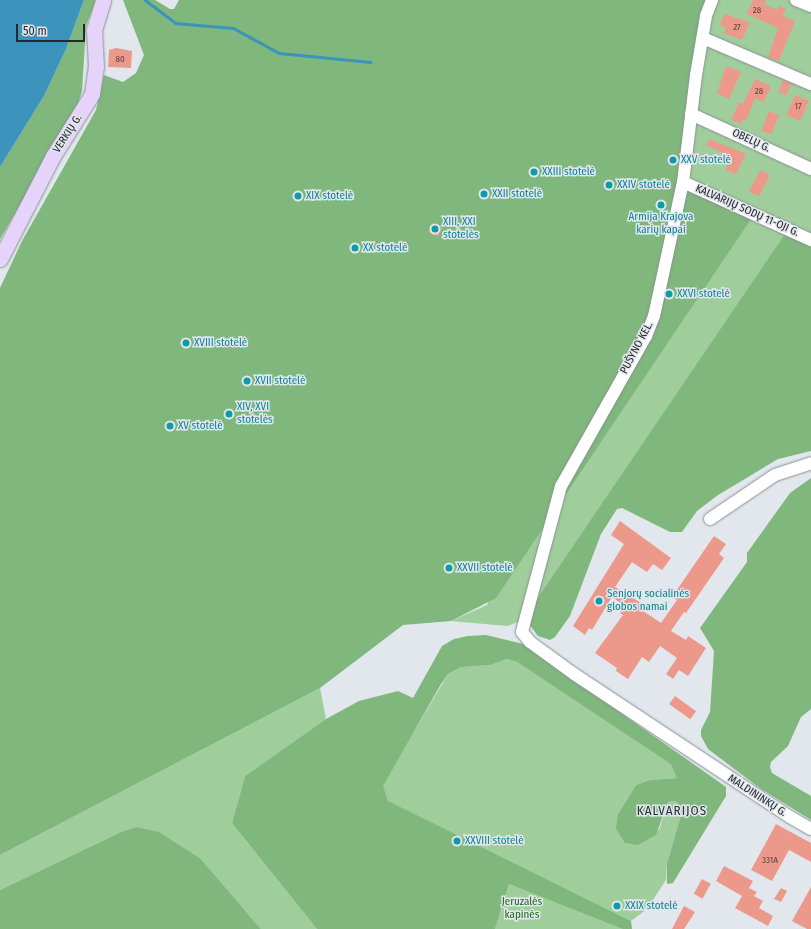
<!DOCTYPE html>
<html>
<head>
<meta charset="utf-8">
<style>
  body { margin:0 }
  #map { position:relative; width:811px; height:929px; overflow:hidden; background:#e1e7ed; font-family:"Fira Sans Condensed",sans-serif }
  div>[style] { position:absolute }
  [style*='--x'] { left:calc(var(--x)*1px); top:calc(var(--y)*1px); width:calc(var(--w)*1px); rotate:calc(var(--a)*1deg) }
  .green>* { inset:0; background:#a0cd9c }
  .forest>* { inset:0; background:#7fb77c }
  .water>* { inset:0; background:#3c93bc }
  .stream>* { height:3px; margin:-1.5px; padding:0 1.5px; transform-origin:1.5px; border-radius:1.5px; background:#3c93bc }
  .building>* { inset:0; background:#ec998b; transform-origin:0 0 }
  .roads { filter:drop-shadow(0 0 1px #8a9095) drop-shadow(0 0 1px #8a9095) }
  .minor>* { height:12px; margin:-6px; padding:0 6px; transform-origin:6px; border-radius:6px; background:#fff }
  .major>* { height:15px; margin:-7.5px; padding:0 7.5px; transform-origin:7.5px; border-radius:7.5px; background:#e5d3fa }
  .dots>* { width:11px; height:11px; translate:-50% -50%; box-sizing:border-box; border:2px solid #e1e7ed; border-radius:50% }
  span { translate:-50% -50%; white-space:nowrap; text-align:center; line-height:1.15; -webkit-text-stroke:3px #e1e7ed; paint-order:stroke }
  .number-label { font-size:9px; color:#584443 }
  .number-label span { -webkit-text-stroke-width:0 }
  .street-label { font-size:11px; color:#26282b }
  .culture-label { font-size:11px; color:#0d838f }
  .left { translate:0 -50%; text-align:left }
  .park-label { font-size:11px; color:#1d691d }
  .quarter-label { font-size:13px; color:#292e32; letter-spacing:1px }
  .scale { position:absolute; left:16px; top:24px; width:69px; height:18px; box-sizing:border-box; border:2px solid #26282b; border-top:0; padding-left:5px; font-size:12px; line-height:14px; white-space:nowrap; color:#26282b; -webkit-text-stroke:3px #e1e7ed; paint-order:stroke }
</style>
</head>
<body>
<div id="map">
  <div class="green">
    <div style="clip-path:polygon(707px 0,811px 0,811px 246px,539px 597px,531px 608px,529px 618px,507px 626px,451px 621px,487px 605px,680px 187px)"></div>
    <div style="clip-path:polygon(507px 659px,517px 662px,671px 763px,676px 770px,677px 778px,650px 780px,636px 785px,618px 814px,659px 830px,668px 802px,675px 801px,680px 805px,681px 815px,667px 864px,666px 880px,647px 909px,631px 921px,394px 805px,388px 801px,383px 790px,382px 786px,448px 674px,461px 667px,491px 665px)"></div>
    <div style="clip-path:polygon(320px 688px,326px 719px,245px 776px,232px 823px,317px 929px,261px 929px,201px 859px,136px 827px,121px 832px,0 890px,0 855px)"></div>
    <div style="clip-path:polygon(509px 884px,623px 928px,623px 929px,495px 929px)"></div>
  </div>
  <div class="forest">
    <div style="clip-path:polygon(84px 0,96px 0,86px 26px,82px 91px,77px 107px,0 239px,0 167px,44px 96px,66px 49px)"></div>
    <div style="clip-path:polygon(123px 0,155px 0,170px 9px,174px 9px,179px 0,707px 0,680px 186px,751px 219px,496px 598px,451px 621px,403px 625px,320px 688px,0 855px,0 288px,22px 241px,96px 110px,104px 75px,123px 82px,136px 73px,144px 55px)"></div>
    <div style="clip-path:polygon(785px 234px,811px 246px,811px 451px,778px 459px,718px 495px,697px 511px,682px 532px,670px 532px,622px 508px,617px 509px,601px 534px,570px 616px,555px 637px,550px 640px,538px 636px,529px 624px,531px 608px)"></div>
    <div style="clip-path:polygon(811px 478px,811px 709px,801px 717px,788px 746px,771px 762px,770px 767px,772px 773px,811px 796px,811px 820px,761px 789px,708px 749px,701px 736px,701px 730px,710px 712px,714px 651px,700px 628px,747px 562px,747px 553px,790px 493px)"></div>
    <div style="clip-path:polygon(486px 635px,523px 644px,726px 787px,726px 796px,673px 883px,667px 884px,667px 864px,681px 815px,680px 805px,675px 801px,668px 802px,656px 835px,638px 845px,625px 843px,616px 829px,618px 814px,636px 785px,650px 780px,677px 778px,671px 764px,517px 662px,507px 659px,491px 665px,461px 667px,448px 674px,441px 684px,383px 786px,388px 801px,631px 921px,632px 929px,623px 929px,509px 884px,495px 929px,317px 929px,232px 823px,245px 776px,326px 719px,359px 701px,398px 691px,413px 698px,442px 646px,454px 639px,468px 636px)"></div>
    <div style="clip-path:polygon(136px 827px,159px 832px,201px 859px,261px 929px,0 929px,0 890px,121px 832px)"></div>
  </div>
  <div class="water">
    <div style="clip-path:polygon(0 0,84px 0,66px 49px,44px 96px,0 167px)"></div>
  </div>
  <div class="stream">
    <div style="--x:145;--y:0;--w:38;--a:37"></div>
    <div style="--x:175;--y:23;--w:58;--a:4.9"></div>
    <div style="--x:233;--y:28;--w:52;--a:28.5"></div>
    <div style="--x:279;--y:53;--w:92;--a:5.6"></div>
  </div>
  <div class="building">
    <div style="clip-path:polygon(753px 0,766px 0,764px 4px,777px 10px,779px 6px,786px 9px,783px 16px,795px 21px,779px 61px,768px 57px,778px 28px,747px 14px)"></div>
    <div style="clip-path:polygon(724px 14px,750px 22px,742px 40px,724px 33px,726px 28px,720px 25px)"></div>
    <div style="clip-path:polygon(116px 48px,132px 51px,131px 68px,108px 67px,109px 50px)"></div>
    <div style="clip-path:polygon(726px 66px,741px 72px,729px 99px,717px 93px)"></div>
    <div style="clip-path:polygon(755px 79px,771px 86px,764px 102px,755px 98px,746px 121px,743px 119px,741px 124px,731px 120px,739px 102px,743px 104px)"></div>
    <div style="left:783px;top:80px;width:9px;height:13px;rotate:21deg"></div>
    <div style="left:795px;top:95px;width:15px;height:22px;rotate:23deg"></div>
    <div style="left:769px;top:111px;width:11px;height:21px;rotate:22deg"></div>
    <div style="clip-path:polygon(709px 139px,746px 154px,736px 174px,725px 170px,731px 157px,706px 145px)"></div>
    <div style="left:760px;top:170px;width:11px;height:24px;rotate:27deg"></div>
    <div style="left:432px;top:223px;width:11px;height:10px;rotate:22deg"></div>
    <div style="clip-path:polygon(620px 521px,671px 558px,662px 570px,653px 564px,647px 572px,632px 562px,615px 587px,646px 606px,643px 611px,661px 623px,677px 600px,672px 597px,714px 536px,726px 544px,719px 554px,724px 558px,686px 613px,684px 612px,671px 631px,686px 640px,688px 636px,706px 648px,688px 676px,679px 670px,673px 679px,666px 674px,677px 658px,660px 646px,649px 662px,642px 657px,628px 679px,616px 671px,617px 668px,595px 653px,623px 615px,620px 613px,625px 606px,612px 597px,592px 630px,589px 628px,585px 635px,573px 626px,624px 544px,611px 535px)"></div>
    <div style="left:675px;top:696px;width:26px;height:10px;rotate:36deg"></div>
    <div style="clip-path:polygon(776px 824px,811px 843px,811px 862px,789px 850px,772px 881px,751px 870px)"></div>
    <div style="clip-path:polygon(724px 866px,753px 881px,749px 888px,757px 892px,754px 896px,763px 901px,759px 908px,773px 916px,768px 926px,735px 908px,742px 896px,716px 881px)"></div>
    <div style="left:702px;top:879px;width:10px;height:17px;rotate:29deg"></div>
    <div style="clip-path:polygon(811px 887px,811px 929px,807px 929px,792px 921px)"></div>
    <div style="clip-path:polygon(781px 888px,787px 891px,781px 902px,774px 899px)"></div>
    <div style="clip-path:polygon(684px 906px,695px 912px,684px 929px,672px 929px)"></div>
  </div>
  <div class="roads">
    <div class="minor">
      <div style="--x:712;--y:0;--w:17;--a:111"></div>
      <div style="--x:706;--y:16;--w:60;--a:99.6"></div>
      <div style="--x:696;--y:75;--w:108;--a:96.9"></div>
      <div style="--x:683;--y:182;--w:137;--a:102.2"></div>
      <div style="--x:654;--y:316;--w:22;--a:112"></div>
      <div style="--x:646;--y:336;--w:172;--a:119.5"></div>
      <div style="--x:561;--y:486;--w:151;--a:105"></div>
      <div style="--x:522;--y:632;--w:13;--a:51"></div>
      <div style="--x:530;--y:642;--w:54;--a:36"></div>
      <div style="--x:574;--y:674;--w:259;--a:33.5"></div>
      <div style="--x:790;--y:817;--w:24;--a:30"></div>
      <div style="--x:796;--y:0;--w:16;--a:22"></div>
      <div style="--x:703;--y:38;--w:117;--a:23.1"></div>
      <div style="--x:691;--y:114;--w:132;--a:24.6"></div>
      <div style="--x:683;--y:182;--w:141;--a:24.4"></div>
      <div style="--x:710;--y:519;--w:78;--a:-34.1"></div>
      <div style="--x:775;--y:475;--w:38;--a:-18"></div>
    </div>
    <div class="major">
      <div style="--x:0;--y:259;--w:116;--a:-62.8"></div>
      <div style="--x:53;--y:156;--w:73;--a:-57.8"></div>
      <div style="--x:92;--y:94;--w:27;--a:-82"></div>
      <div style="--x:96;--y:67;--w:37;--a:-93"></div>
      <div style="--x:94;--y:30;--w:31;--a:-73"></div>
    </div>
  </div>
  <div class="dots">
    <div style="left:673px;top:160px;background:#0f9aa8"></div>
    <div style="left:534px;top:172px;background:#0f9aa8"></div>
    <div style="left:609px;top:185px;background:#0f9aa8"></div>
    <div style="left:484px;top:194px;background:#0f9aa8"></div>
    <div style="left:298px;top:196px;background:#0f9aa8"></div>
    <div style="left:661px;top:205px;background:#0f9aa8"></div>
    <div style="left:435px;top:229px;background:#0f9aa8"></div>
    <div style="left:355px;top:248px;background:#0f9aa8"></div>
    <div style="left:669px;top:294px;background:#0f9aa8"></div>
    <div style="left:186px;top:343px;background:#0f9aa8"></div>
    <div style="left:247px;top:381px;background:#0f9aa8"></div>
    <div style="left:229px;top:414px;background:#0f9aa8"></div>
    <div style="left:170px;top:426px;background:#0f9aa8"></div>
    <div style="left:449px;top:568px;background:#0f9aa8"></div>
    <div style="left:599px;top:601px;background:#0f9aa8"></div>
    <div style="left:457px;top:841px;background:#0f9aa8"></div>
    <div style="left:617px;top:906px;background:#0f9aa8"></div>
  </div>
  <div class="number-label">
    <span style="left:757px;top:10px">28</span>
    <span style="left:737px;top:27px">27</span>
    <span style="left:120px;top:59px">80</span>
    <span style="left:759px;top:91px">28</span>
    <span style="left:798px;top:106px">17</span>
    <span style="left:770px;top:860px">331A</span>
  </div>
  <div class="street-label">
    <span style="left:68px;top:134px;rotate:-57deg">VERKIŲ G.</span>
    <span style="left:751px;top:141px;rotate:25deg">OBELŲ G.</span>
    <span style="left:747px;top:211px;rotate:24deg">KALVARIJŲ SODŲ 11-OJI G.</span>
    <span style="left:637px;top:348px;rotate:-62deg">PUŠYNO KEL.</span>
    <span style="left:757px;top:796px;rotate:33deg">MALDININKŲ G.</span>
  </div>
  <div class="culture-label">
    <span class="left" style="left:681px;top:160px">XXV stotelė</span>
    <span class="left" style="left:542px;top:172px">XXIII stotelė</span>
    <span class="left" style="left:617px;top:185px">XXIV stotelė</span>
    <span class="left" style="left:492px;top:194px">XXII stotelė</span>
    <span class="left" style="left:306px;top:196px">XIX stotelė</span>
    <span style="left:661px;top:224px">Armija Krajova<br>karių kapai</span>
    <span class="left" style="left:443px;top:229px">XIII, XXI<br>stotelės</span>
    <span class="left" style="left:363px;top:248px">XX stotelė</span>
    <span class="left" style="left:677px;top:294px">XXVI stotelė</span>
    <span class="left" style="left:194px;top:343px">XVIII stotelė</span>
    <span class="left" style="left:255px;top:381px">XVII stotelė</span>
    <span class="left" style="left:237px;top:414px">XIV, XVI<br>stotelės</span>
    <span class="left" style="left:178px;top:426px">XV stotelė</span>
    <span class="left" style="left:457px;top:568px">XXVII stotelė</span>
    <span class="left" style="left:607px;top:601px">Senjorų socialinės<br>globos namai</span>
    <span class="left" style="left:465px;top:841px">XXVIII stotelė</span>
    <span class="left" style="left:625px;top:906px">XXIX stotelė</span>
  </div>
  <div class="park-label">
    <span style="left:522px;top:909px">Jeruzalės<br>kapinės</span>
  </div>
  <div class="quarter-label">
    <span style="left:672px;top:811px">KALVARIJOS</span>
  </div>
  <div class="scale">50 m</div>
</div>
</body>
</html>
